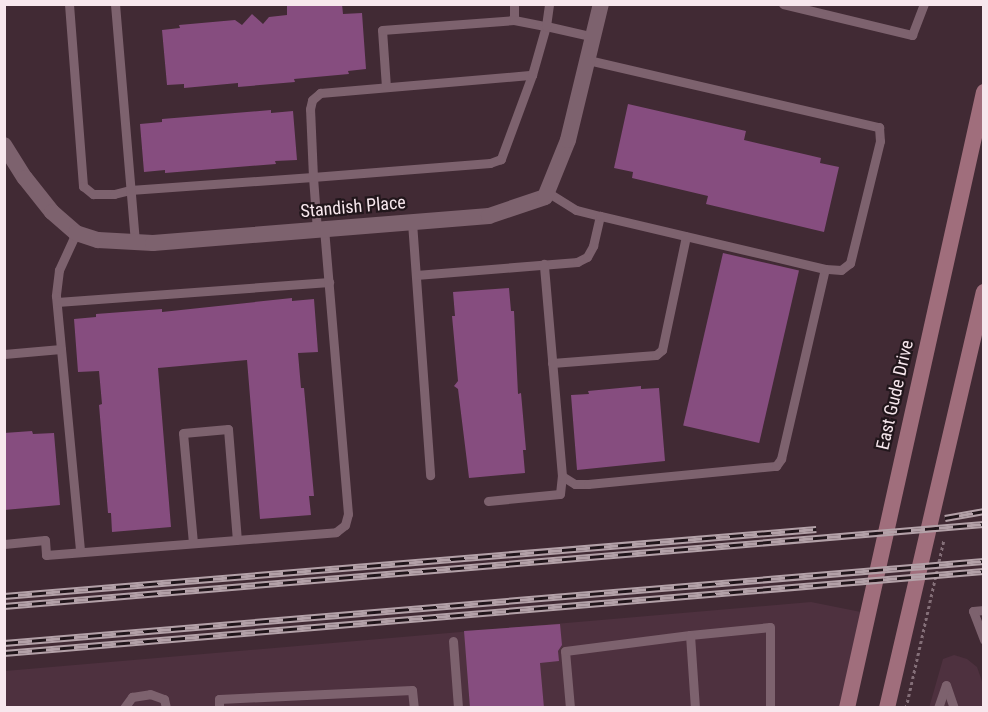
<!DOCTYPE html>
<html>
<head>
<meta charset="utf-8">
<style>
  body { margin:0 }
  #map { position:relative; width:988px; height:712px; overflow:hidden; background:#412a34; font-family:"Roboto Condensed",sans-serif }
  div>[style] { position:absolute }
  [style*='--x'] { left:calc(var(--x)*1px); top:calc(var(--y)*1px); width:calc(var(--w)*1px); rotate:calc(var(--a)*1deg) }
  .built>* { inset:0; background:#4e313f }
  .building>* { inset:0; background:#864d7f; transform-origin:0 0 }
  .path>* { height:3px; margin-top:-1.5px; transform-origin:0; background:repeating-linear-gradient(90deg,#846f78 0 3px,transparent 0 6px) }
  .service>* { height:9px; margin:-4.5px; padding:0 4.5px; transform-origin:4.5px; border-radius:4.5px; background:#7d626e }
  .minor>* { height:16px; margin:-8px; padding:0 8px; transform-origin:8px; border-radius:8px; background:#7d626e }
  .secondary>* { height:16px; margin:-8px; padding:0 8px; transform-origin:8px; border-radius:8px; background:#a06e7c }
  .rail>* { height:7px; margin-top:-3.5px; transform-origin:0; background:repeating-linear-gradient(90deg,#21161b 0 14px,#b3a1a8 0 28px); box-sizing:border-box; border-block:2px solid #b3a1a8 }
  span { translate:-50% -50%; white-space:nowrap; text-align:center; line-height:1.15; -webkit-text-stroke:4.5px #21161b; paint-order:stroke }
  .street-label { font-size:18px; color:#f7e7ed }
  .frame { position:absolute; inset:0; border:6px solid #f7e7ed; pointer-events:none }
</style>
</head>
<body>
<div id="map">
  <div class="built">
    <div style="clip-path:polygon(811px 602px,866px 613px,847px 707px,5px 708px,5px 671px)"></div>
    <div style="clip-path:polygon(954px 655px,967px 659px,977px 667px,983px 684px,983px 707px,929px 708px,943px 659px)"></div>
  </div>
  <div class="building">
    <div style="clip-path:polygon(287px 4px,342px 4px,343px 14px,362px 13px,366px 69px,348px 71px,349px 74px,294px 79px,295px 82px,238px 87px,238px 83px,184px 88px,184px 84px,167px 85px,162px 30px,180px 28px,179px 25px,235px 20px,242px 25px,252px 14px,263px 24px,269px 17px,287px 15px)"></div>
    <div style="clip-path:polygon(628px 104px,746px 131px,744px 140px,821px 158px,820px 163px,839px 167px,824px 232px,706px 204px,708px 196px,632px 178px,633px 172px,614px 168px)"></div>
    <div style="clip-path:polygon(271px 110px,271px 113px,293px 111px,297px 160px,275px 161px,276px 164px,165px 173px,165px 170px,144px 172px,140px 124px,162px 122px,162px 119px)"></div>
    <div style="left:723px;top:253px;width:78px;height:177px;rotate:13deg"></div>
    <div style="clip-path:polygon(509px 288px,511px 311px,514px 311px,518px 394px,521px 393px,526px 450px,523px 450px,525px 473px,469px 478px,458px 389px,454px 386px,458px 381px,452px 316px,455px 316px,453px 292px)"></div>
    <div style="clip-path:polygon(292px 298px,292px 301px,314px 299px,318px 352px,298px 353px,301px 388px,304px 388px,314px 496px,309px 496px,311px 515px,260px 519px,247px 360px,158px 368px,171px 527px,112px 532px,111px 513px,108px 513px,99px 405px,102px 404px,99px 371px,78px 372px,74px 319px,96px 317px,96px 314px,162px 309px,162px 312px)"></div>
    <div style="clip-path:polygon(641px 386px,641px 389px,659px 388px,665px 461px,577px 470px,571px 395px,589px 394px,588px 391px)"></div>
    <div style="clip-path:polygon(32px 431px,33px 434px,54px 433px,60px 505px,4px 510px,4px 433px)"></div>
    <div style="clip-path:polygon(560px 624px,562px 645px,558px 651px,559px 661px,540px 663px,544px 708px,470px 708px,464px 631px)"></div>
  </div>
  <div class="path">
    <div style="--x:906;--y:708;--w:172;--a:-77.3"></div>
  </div>
  <div class="service">
    <div style="--x:69;--y:4;--w:183;--a:85.6"></div>
    <div style="--x:83;--y:186;--w:13;--a:39"></div>
    <div style="--x:93;--y:194;--w:21;--a:0"></div>
    <div style="--x:114;--y:194;--w:16;--a:-14"></div>
    <div style="--x:130;--y:190;--w:183;--a:-4.1"></div>
    <div style="--x:313;--y:177;--w:53;--a:85.7"></div>
    <div style="--x:115;--y:4;--w:239;--a:85.2"></div>
    <div style="--x:783;--y:4;--w:133;--a:13.5"></div>
    <div style="--x:912;--y:35;--w:33;--a:-69"></div>
    <div style="--x:514;--y:20;--w:16;--a:-90"></div>
    <div style="--x:588;--y:60;--w:299;--a:13"></div>
    <div style="--x:879;--y:127;--w:14;--a:86"></div>
    <div style="--x:880;--y:141;--w:126;--a:103.8"></div>
    <div style="--x:850;--y:263;--w:11;--a:142"></div>
    <div style="--x:841;--y:270;--w:16;--a:-176"></div>
    <div style="--x:532;--y:75;--w:90;--a:110.3"></div>
    <div style="--x:501;--y:159;--w:12;--a:160"></div>
    <div style="--x:490;--y:163;--w:178;--a:175.5"></div>
    <div style="--x:313;--y:177;--w:68;--a:-92.5"></div>
    <div style="--x:310;--y:109;--w:9;--a:-77"></div>
    <div style="--x:312;--y:100;--w:11;--a:-41"></div>
    <div style="--x:320;--y:93;--w:213;--a:-4.9"></div>
    <div style="--x:532;--y:75;--w:51;--a:-74.1"></div>
    <div style="--x:546;--y:26;--w:49;--a:12.9"></div>
    <div style="--x:386;--y:87;--w:57;--a:-94"></div>
    <div style="--x:382;--y:30;--w:132;--a:-4.3"></div>
    <div style="--x:514;--y:20;--w:33;--a:11"></div>
    <div style="--x:546;--y:26;--w:22;--a:-82"></div>
    <div style="--x:412;--y:222;--w:254;--a:85.9"></div>
    <div style="--x:76;--y:233;--w:41;--a:114.7"></div>
    <div style="--x:59;--y:270;--w:26;--a:97"></div>
    <div style="--x:56;--y:296;--w:257;--a:84.6"></div>
    <div style="--x:416;--y:275;--w:162;--a:-4.6"></div>
    <div style="--x:577;--y:262;--w:11;--a:-27"></div>
    <div style="--x:587;--y:257;--w:13;--a:-61"></div>
    <div style="--x:593;--y:246;--w:31;--a:-77"></div>
    <div style="--x:600;--y:216;--w:25;--a:-166"></div>
    <div style="--x:576;--y:210;--w:34;--a:-148"></div>
    <div style="--x:57;--y:302;--w:273;--a:-4.2"></div>
    <div style="--x:4;--y:354;--w:57;--a:-5"></div>
    <div style="--x:552;--y:363;--w:104;--a:-4.4"></div>
    <div style="--x:656;--y:355;--w:8;--a:-40"></div>
    <div style="--x:662;--y:350;--w:116;--a:-78.1"></div>
    <div style="--x:562;--y:476;--w:15;--a:32"></div>
    <div style="--x:575;--y:484;--w:13;--a:0"></div>
    <div style="--x:588;--y:484;--w:189;--a:-5.5"></div>
    <div style="--x:776;--y:466;--w:9;--a:-54"></div>
    <div style="--x:781;--y:459;--w:195;--a:-77"></div>
    <div style="--x:825;--y:269;--w:231;--a:-166.7"></div>
    <div style="--x:488;--y:501;--w:72;--a:-5.6"></div>
    <div style="--x:560;--y:494;--w:18;--a:-84"></div>
    <div style="--x:562;--y:476;--w:213;--a:-94.9"></div>
    <div style="--x:193;--y:543;--w:110;--a:-95.2"></div>
    <div style="--x:183;--y:433;--w:45;--a:-5.1"></div>
    <div style="--x:228;--y:429;--w:111;--a:85.4"></div>
    <div style="--x:4;--y:544;--w:41;--a:-5.6"></div>
    <div style="--x:45;--y:540;--w:15;--a:86"></div>
    <div style="--x:46;--y:555;--w:291;--a:-4.5"></div>
    <div style="--x:336;--y:532;--w:11;--a:-38"></div>
    <div style="--x:345;--y:525;--w:11;--a:-75"></div>
    <div style="--x:348;--y:514;--w:286;--a:-94.8"></div>
    <div style="--x:984;--y:610;--w:11;--a:175"></div>
    <div style="--x:973;--y:611;--w:31;--a:69"></div>
    <div style="--x:690;--y:635;--w:80;--a:-5.7"></div>
    <div style="--x:770;--y:627;--w:81;--a:90"></div>
    <div style="--x:453;--y:641;--w:67;--a:85.7"></div>
    <div style="--x:946;--y:685;--w:24;--a:71"></div>
    <div style="--x:124;--y:708;--w:14;--a:-54"></div>
    <div style="--x:132;--y:697;--w:18;--a:-9"></div>
    <div style="--x:150;--y:694;--w:15;--a:20"></div>
    <div style="--x:164;--y:699;--w:9;--a:77"></div>
    <div style="--x:219;--y:708;--w:9;--a:-90"></div>
    <div style="--x:219;--y:699;--w:193;--a:-2.7"></div>
    <div style="--x:412;--y:690;--w:18;--a:84"></div>
    <div style="--x:570;--y:708;--w:57;--a:-95"></div>
    <div style="--x:565;--y:651;--w:126;--a:-7.3"></div>
    <div style="--x:690;--y:635;--w:73;--a:86.1"></div>
    <div style="--x:938;--y:708;--w:24;--a:-71"></div>
  </div>
  <div class="minor">
    <div style="--x:4;--y:145;--w:39;--a:58"></div>
    <div style="--x:25;--y:178;--w:43;--a:51.5"></div>
    <div style="--x:52;--y:212;--w:32;--a:41"></div>
    <div style="--x:76;--y:233;--w:23;--a:18"></div>
    <div style="--x:98;--y:240;--w:55;--a:3.1"></div>
    <div style="--x:153;--y:243;--w:337;--a:-4.6"></div>
    <div style="--x:489;--y:216;--w:59;--a:-18.7"></div>
    <div style="--x:545;--y:197;--w:61;--a:-68"></div>
    <div style="--x:568;--y:140;--w:140;--a:-76.4"></div>
  </div>
  <div class="secondary">
    <div style="--x:847;--y:708;--w:631;--a:-77.46"></div>
    <div style="--x:887;--y:708;--w:427;--a:-76.9"></div>
  </div>
  <div class="rail">
    <div style="--x:945;--y:518;--w:40;--a:-10"></div>
    <div style="--x:4;--y:596;--w:815;--a:-4.72"></div>
    <div style="--x:4;--y:606;--w:983;--a:-4.78"></div>
    <div style="--x:4;--y:643;--w:983;--a:-4.78"></div>
    <div style="--x:4;--y:653;--w:983;--a:-4.78"></div>
  </div>
  <div class="street-label">
    <span style="left:353px;top:207px;rotate:-5deg">Standish Place</span>
    <span style="left:895px;top:395px;rotate:-77deg">East Gude Drive</span>
  </div>
  <div class="frame"></div>
</div>
</body>
</html>
